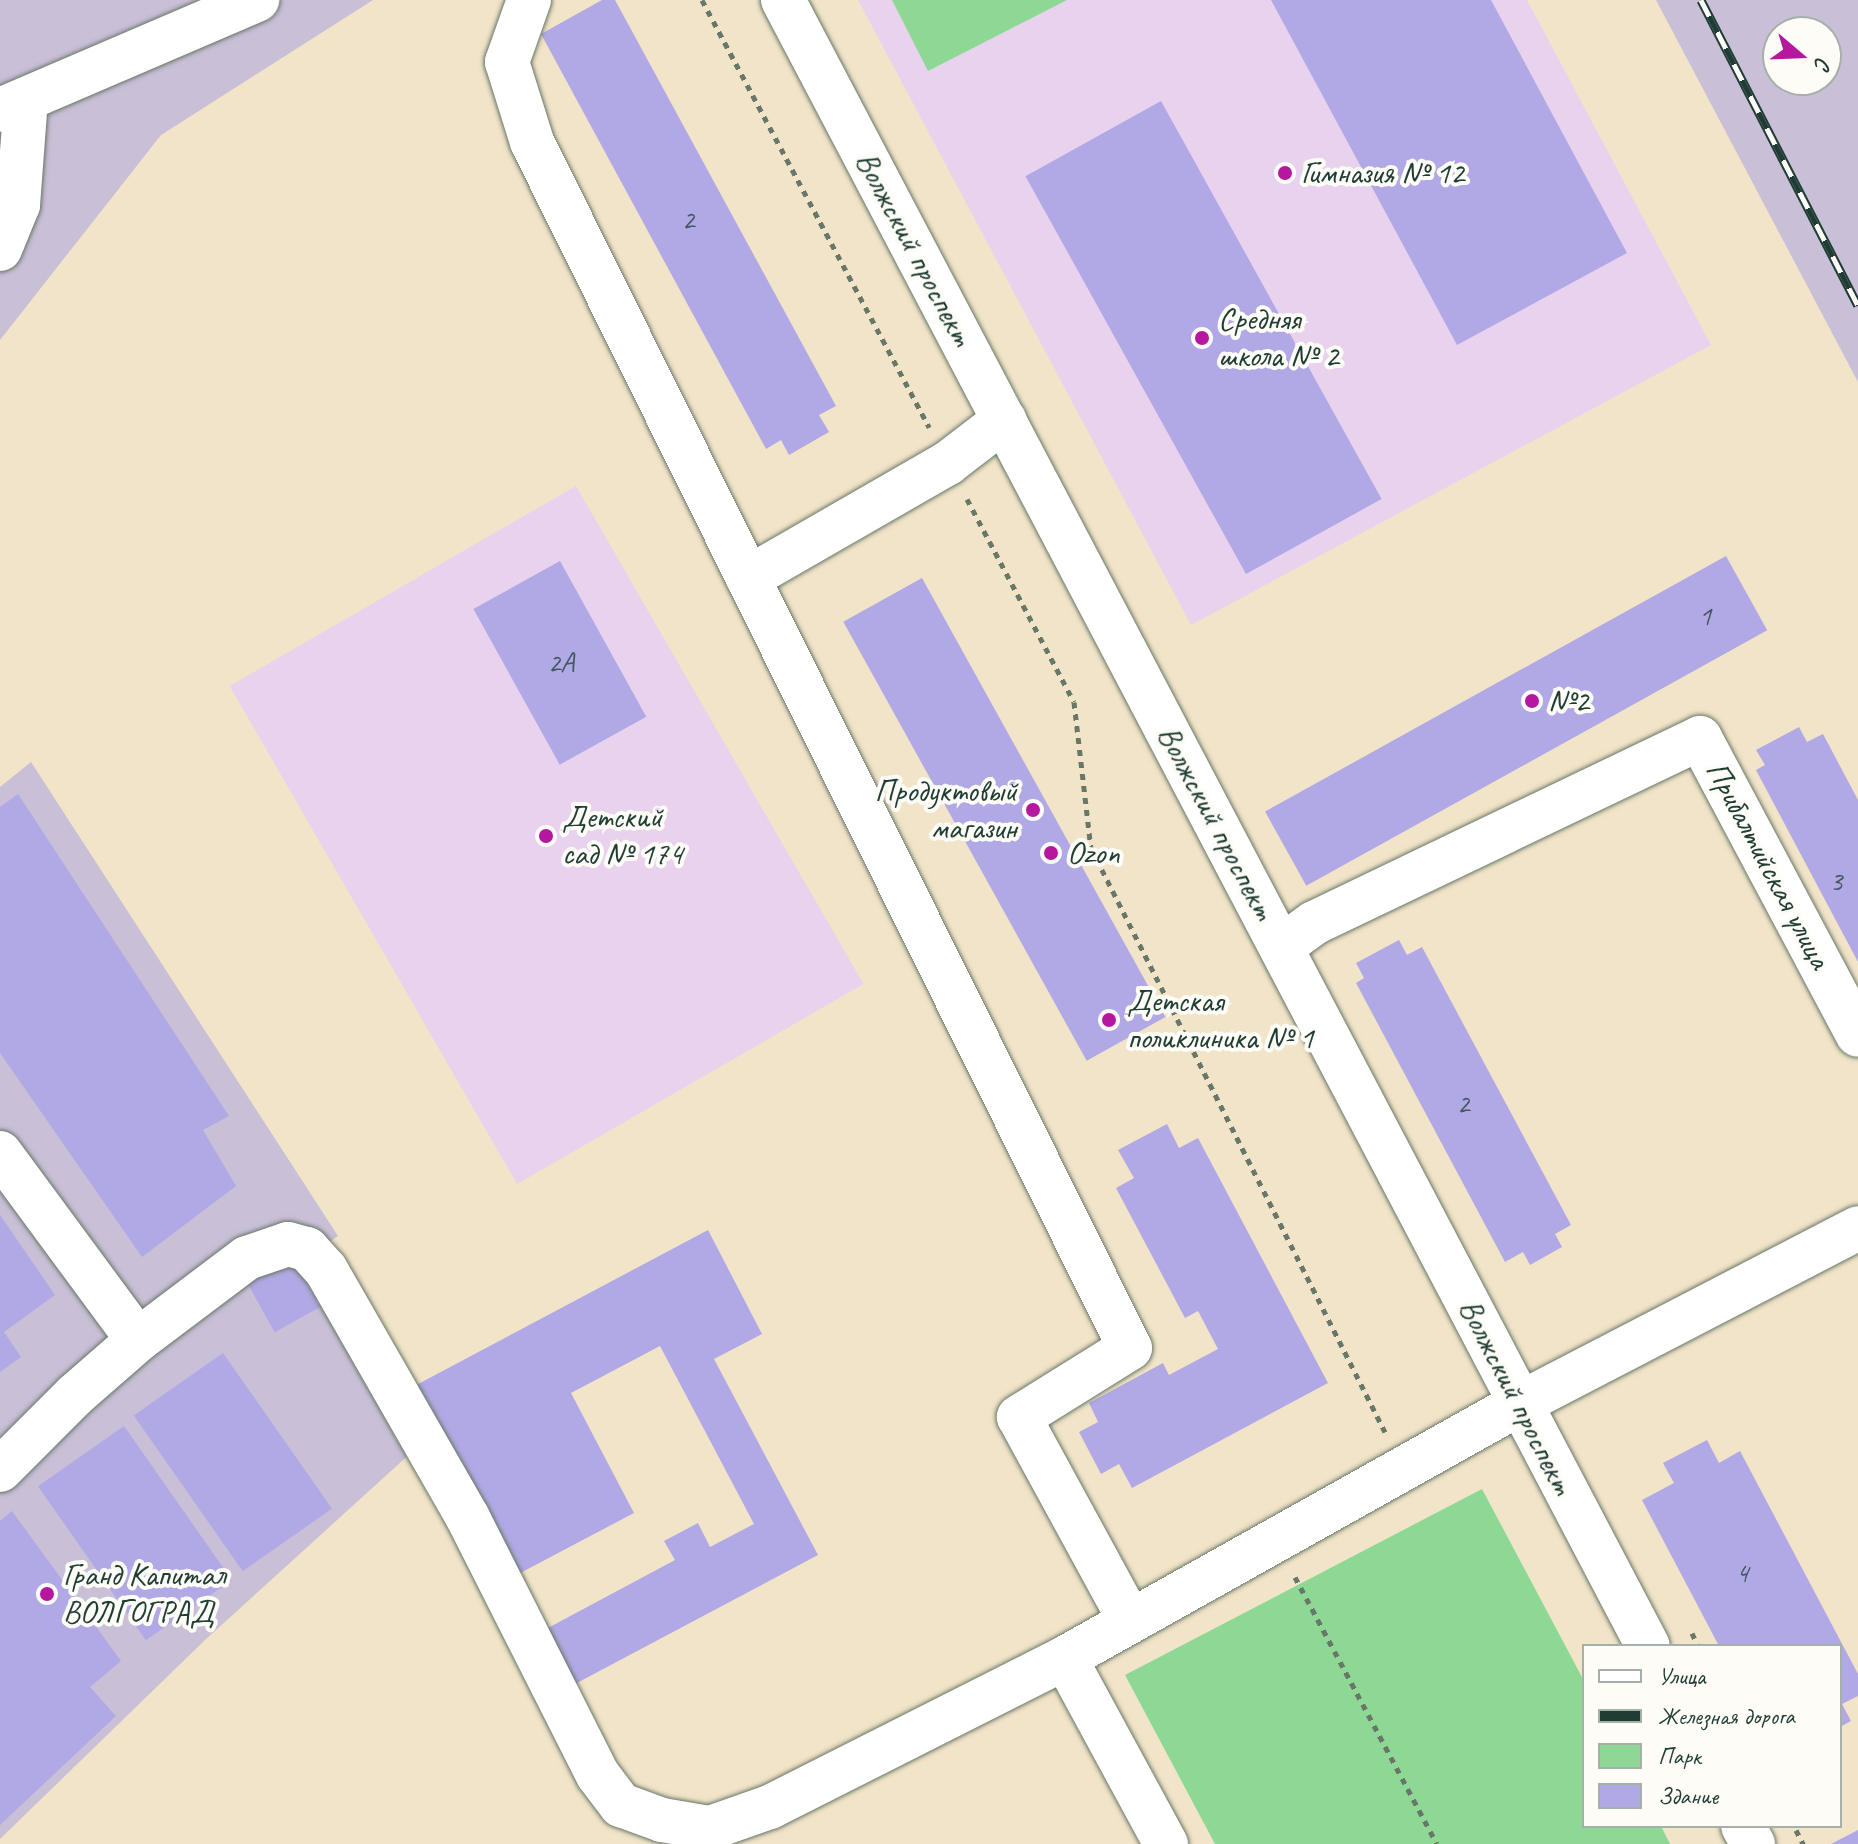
<!DOCTYPE html>
<html>
<head>
<meta charset="utf-8">
<style>
  body { margin:0 }
  #map { position:relative; width:1858px; height:1844px; overflow:hidden; background:#f1e4c8; font-family:Caveat,sans-serif }
  div>[style] { position:absolute }
  [style*='--x'] { left:calc(var(--x)*1px); top:calc(var(--y)*1px); width:calc(var(--w)*1px); rotate:calc(var(--a)*1deg) }
  .built>* { inset:0; background:#e8d2ee; transform-origin:0 0 }
  .industrial>* { inset:0; background:#c9bfd7 }
  .green>* { inset:0; background:#8dd894 }
  .building>* { inset:0; background:#b1a9e5; transform-origin:0 0 }
  .path>* { height:5px; margin-top:-2.5px; transform-origin:0; background:repeating-linear-gradient(90deg,#687768 0 6px,transparent 0 12px) }
  .roads { filter:drop-shadow(0 0 2px #687768) drop-shadow(0 0 2px #687768) }
  .minor>* { height:44px; margin:-22px; padding:0 22px; transform-origin:22px; border-radius:22px; background:#fff }
  .rail>* { height:9px; margin-top:-4.5px; transform-origin:0; background:repeating-linear-gradient(90deg,#fdfcf7 0 18px,#1f3d34 0 36px); box-sizing:border-box; border-block:2px solid #1f3d34 }
  .dots>* { width:22px; height:22px; translate:-50% -50%; box-sizing:border-box; border:4px solid #fdfcf7; border-radius:50% }
  span { translate:-50% -50%; white-space:nowrap; text-align:center; line-height:1.15; -webkit-text-stroke:8px #fdfcf7; paint-order:stroke }
  .number-label { font-size:28px; color:#445860 }
  .number-label span { -webkit-text-stroke-width:0 }
  .poi-label { font-size:32px; color:#1f3d34 }
  .left { translate:0 -50%; text-align:left }
  .right { translate:-100% -50%; text-align:right }
  .street-label { font-size:32px; color:#1f3d34 }
  .legend { position:absolute; left:1582px; top:1644px; width:260px; height:184px; box-sizing:border-box; background:#fdfcf7; border:2px solid #a4b0a9; margin:0; padding:10px 14px; list-style:none; font-size:24px; color:#1f3d34 }
  .legend li { display:flex; align-items:center; gap:16px; height:40px }
  .legend b { width:40px; border:2px solid #a4b0a9 }
  .north { position:absolute; left:1762px; top:16px; width:80px; height:80px; box-sizing:border-box; background:#fdfcf7; border:2px solid #a4b0a9; border-radius:50%; rotate:109deg; font-size:22px; font-weight:700; line-height:32px; text-align:center; color:#1f3d34 }
  .north::after { content:''; display:block; margin:auto; width:28px; height:36px; background:#b5179e; clip-path:polygon(50% 0,100% 100%,50% 72%,0 100%) }
</style>
</head>
<body>
<div id="map">
  <div class="built">
    <div style="clip-path:polygon(858px 0,1527px 0,1711px 345px,1191px 625px)"></div>
    <div style="left:576px;top:486px;width:575px;height:400px;rotate:60deg"></div>
  </div>
  <div class="industrial">
    <div style="clip-path:polygon(0 0,373px 0,161px 135px,0 340px)"></div>
    <div style="clip-path:polygon(evenodd,1656px 0,1858px 0,1858px 382px,1656px 0,1826px 32px,1826px 80px,1778px 80px,1778px 32px,1826px 32px)"></div>
    <div style="clip-path:polygon(31px 762px,338px 1236px,329px 1242px,413px 1451px,205px 1640px,0 1839px,0 787px)"></div>
  </div>
  <div class="green">
    <div style="clip-path:polygon(892px 0,1067px 0,928px 71px)"></div>
    <div style="clip-path:polygon(1482px 1489px,1584px 1681px,1584px 1826px,1661px 1826px,1670px 1844px,1215px 1844px,1125px 1675px)"></div>
  </div>
  <div class="building">
    <div style="clip-path:polygon(602px 0,615px 0,836px 406px,819px 415px,829px 432px,789px 455px,781px 440px,766px 449px,541px 34px)"></div>
    <div style="clip-path:polygon(1271px 0,1491px 0,1627px 253px,1457px 345px)"></div>
    <div style="left:1161px;top:101px;width:455px;height:155px;rotate:61deg"></div>
    <div style="left:1726px;top:556px;width:85px;height:527px;rotate:61deg"></div>
    <div style="left:560px;top:561px;width:178px;height:99px;rotate:61deg"></div>
    <div style="left:922px;top:578px;width:502px;height:90px;rotate:61deg"></div>
    <div style="clip-path:polygon(1799px 727px,1807px 742px,1823px 734px,1858px 800px,1858px 962px,1756px 770px,1765px 765px,1756px 750px)"></div>
    <div style="clip-path:polygon(18px 794px,229px 1116px,203px 1130px,236px 1186px,142px 1257px,0 1053px,0 807px)"></div>
    <div style="clip-path:polygon(1399px 940px,1407px 955px,1422px 947px,1571px 1225px,1555px 1234px,1562px 1247px,1530px 1265px,1523px 1252px,1505px 1262px,1356px 983px,1364px 978px,1356px 963px)"></div>
    <div style="clip-path:polygon(1167px 1124px,1179px 1148px,1198px 1138px,1328px 1383px,1132px 1488px,1119px 1464px,1101px 1474px,1079px 1432px,1098px 1422px,1089px 1403px,1163px 1363px,1169px 1375px,1218px 1349px,1198px 1311px,1185px 1318px,1116px 1188px,1134px 1178px,1118px 1150px)"></div>
    <div style="clip-path:polygon(0 1215px,55px 1295px,4px 1332px,21px 1357px,0 1372px)"></div>
    <div style="clip-path:polygon(708px 1230px,762px 1334px,714px 1359px,818px 1555px,575px 1684px,546px 1629px,675px 1560px,664px 1541px,698px 1523px,710px 1547px,754px 1524px,660px 1346px,571px 1393px,634px 1513px,505px 1581px,405px 1391px)"></div>
    <div style="left:293px;top:1258px;width:56px;height:52px;rotate:61deg"></div>
    <div style="left:223px;top:1353px;width:190px;height:109px;rotate:55deg"></div>
    <div style="left:124px;top:1426px;width:188px;height:105px;rotate:55deg"></div>
    <div style="clip-path:polygon(1707px 1440px,1719px 1463px,1740px 1451px,1858px 1674px,1858px 1696px,1842px 1704px,1851px 1721px,1840px 1727px,1840px 1646px,1719px 1646px,1642px 1500px,1674px 1483px,1663px 1463px)"></div>
    <div style="clip-path:polygon(12px 1511px,121px 1661px,90px 1687px,116px 1716px,0 1825px,0 1521px)"></div>
    <div style="clip-path:polygon(1858px 1830px,1858px 1844px,1831px 1844px)"></div>
  </div>
  <div class="path">
    <div style="--x:702;--y:0;--w:484;--a:62"></div>
    <div style="--x:967;--y:499;--w:229;--a:62.2"></div>
    <div style="--x:1074;--y:702;--w:147;--a:83.4"></div>
    <div style="--x:1091;--y:848;--w:654;--a:63.28"></div>
    <div style="--x:1295;--y:1577;--w:302;--a:62"></div>
    <div style="--x:1692;--y:1633;--w:14;--a:65"></div>
    <div style="--x:1796;--y:1830;--w:16;--a:63"></div>
  </div>
  <div class="roads">
    <div class="minor">
      <div style="--x:529;--y:0;--w:66;--a:109.5"></div>
      <div style="--x:507;--y:62;--w:84;--a:72.6"></div>
      <div style="--x:532;--y:142;--w:1346;--a:63.63"></div>
      <div style="--x:1130;--y:1348;--w:131;--a:148.1"></div>
      <div style="--x:1019;--y:1417;--w:232;--a:61.4"></div>
      <div style="--x:783;--y:0;--w:1859;--a:62.28"></div>
      <div style="--x:0;--y:110;--w:280;--a:-23.2"></div>
      <div style="--x:0;--y:249;--w:48;--a:-67.8"></div>
      <div style="--x:18;--y:205;--w:106;--a:-85.7"></div>
      <div style="--x:748;--y:578;--w:231;--a:-29.9"></div>
      <div style="--x:948;--y:463;--w:71;--a:-37.5"></div>
      <div style="--x:1281;--y:947;--w:41;--a:-36"></div>
      <div style="--x:1314;--y:923;--w:428;--a:-25.6"></div>
      <div style="--x:1700;--y:738;--w:336;--a:62"></div>
      <div style="--x:0;--y:1153;--w:232;--a:53.6"></div>
      <div style="--x:0;--y:1470;--w:106;--a:-45"></div>
      <div style="--x:75;--y:1395;--w:84;--a:-41.1"></div>
      <div style="--x:138;--y:1340;--w:136;--a:-37"></div>
      <div style="--x:247;--y:1258;--w:43;--a:-18.9"></div>
      <div style="--x:288;--y:1244;--w:20;--a:15"></div>
      <div style="--x:307;--y:1249;--w:28;--a:48"></div>
      <div style="--x:326;--y:1270;--w:284;--a:60.2"></div>
      <div style="--x:467;--y:1516;--w:290;--a:63.2"></div>
      <div style="--x:598;--y:1775;--w:38;--a:53"></div>
      <div style="--x:621;--y:1805;--w:44;--a:20.1"></div>
      <div style="--x:662;--y:1820;--w:49;--a:9.5"></div>
      <div style="--x:710;--y:1828;--w:64;--a:-19.3"></div>
      <div style="--x:770;--y:1807;--w:330;--a:-26.8"></div>
      <div style="--x:1065;--y:1658;--w:520;--a:-29.23"></div>
      <div style="--x:1519;--y:1404;--w:382;--a:-27.4"></div>
      <div style="--x:1065;--y:1658;--w:212;--a:61.5"></div>
      <div style="--x:1743;--y:1826;--w:21;--a:61"></div>
    </div>
  </div>
  <div class="rail">
    <div style="--x:1701;--y:0;--w:343;--a:62.8"></div>
  </div>
  <div class="dots">
    <div style="left:1285px;top:173px;background:#b5179e"></div>
    <div style="left:1202px;top:338px;background:#b5179e"></div>
    <div style="left:1532px;top:701px;background:#b5179e"></div>
    <div style="left:1033px;top:810px;background:#b5179e"></div>
    <div style="left:546px;top:836px;background:#b5179e"></div>
    <div style="left:1051px;top:853px;background:#b5179e"></div>
    <div style="left:1109px;top:1020px;background:#b5179e"></div>
    <div style="left:47px;top:1594px;background:#b5179e"></div>
  </div>
  <div class="number-label">
    <span style="left:688px;top:220px">2</span>
    <span style="left:1705px;top:616px">1</span>
    <span style="left:561px;top:663px">2А</span>
    <span style="left:1836px;top:881px">3</span>
    <span style="left:1463px;top:1104px">2</span>
    <span style="left:1742px;top:1573px">4</span>
  </div>
  <div class="poi-label">
    <span class="left" style="left:1301px;top:173px">Гимназия № 12</span>
    <span class="left" style="left:1218px;top:338px">Средняя<br>школа № 2</span>
    <span class="left" style="left:1548px;top:701px">№2</span>
    <span class="right" style="left:1017px;top:810px">Продуктовый<br>магазин</span>
    <span class="left" style="left:562px;top:836px">Детский<br>сад № 174</span>
    <span class="left" style="left:1067px;top:853px">Ozon</span>
    <span class="left" style="left:1127px;top:1020px">Детская<br>поликлиника № 1</span>
    <span class="left" style="left:63px;top:1594px">Гранд Капитал<br>ВОЛГОГРАД</span>
  </div>
  <div class="street-label">
    <span style="left:914px;top:249px;rotate:62deg">Волжский проспект</span>
    <span style="left:1216px;top:823px;rotate:62deg">Волжский проспект</span>
    <span style="left:1768px;top:865px;rotate:62deg">Прибалтийская улица</span>
    <span style="left:1516px;top:1397px;rotate:63deg">Волжский проспект</span>
  </div>
  <ul class="legend">
  <li><b style="height:10px;background:#fff"></b>Улица</li>
  <li><b style="height:10px;background:#1f3d34"></b>Железная дорога</li>
  <li><b style="height:22px;background:#8dd894"></b>Парк</li>
  <li><b style="height:22px;background:#b1a9e5"></b>Здание</li>
  </ul>
  <div class="north">С</div>
</div>
</body>
</html>
